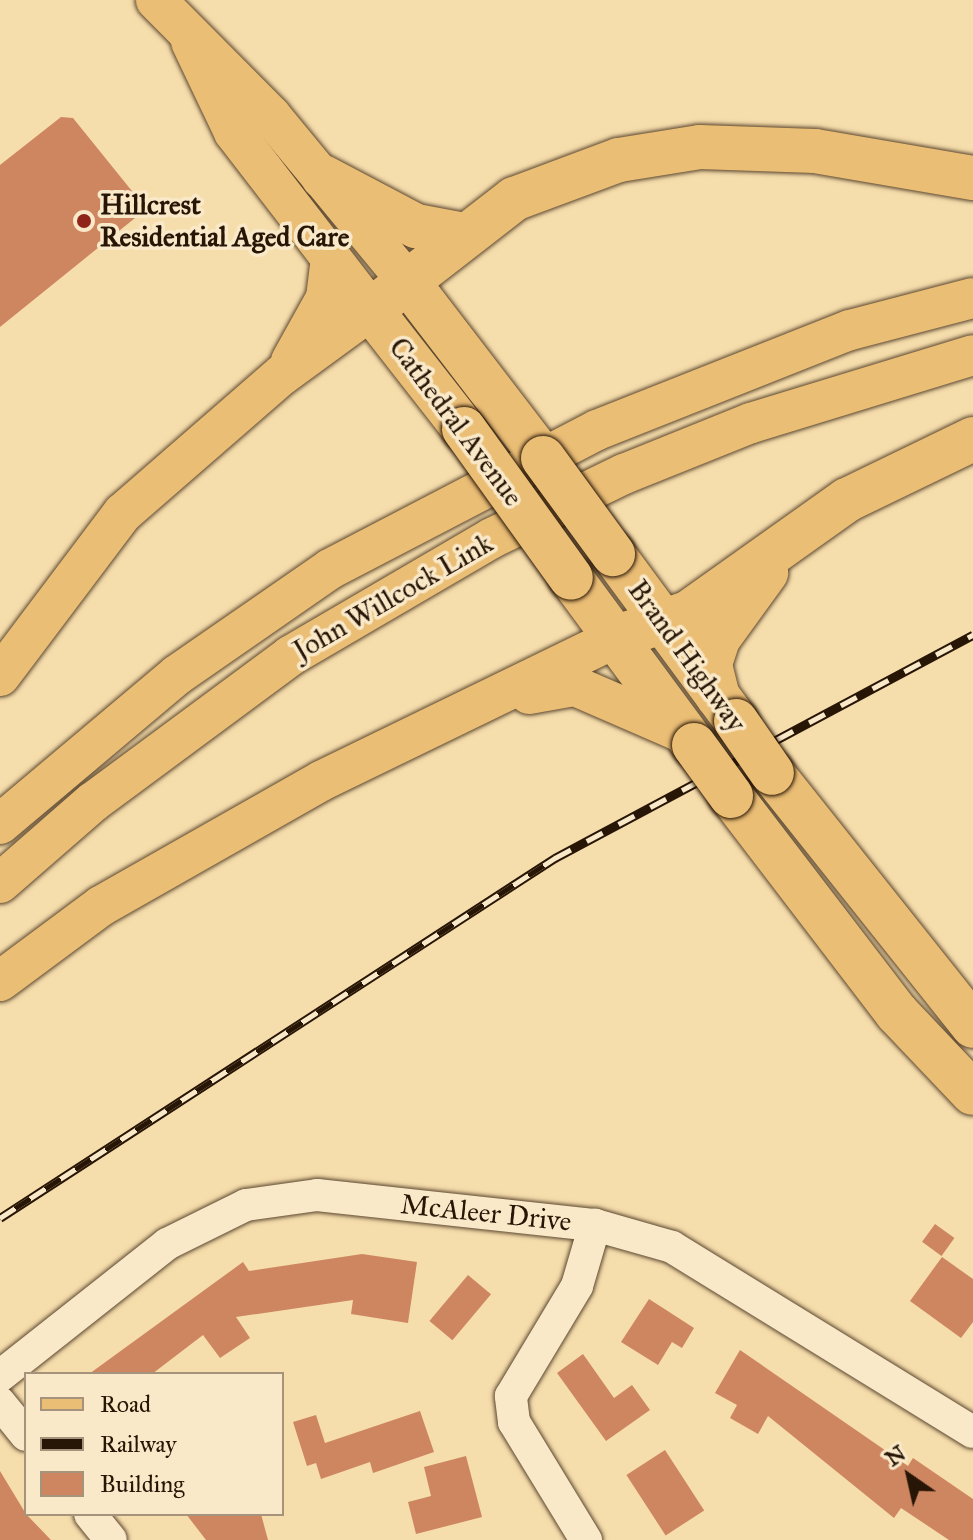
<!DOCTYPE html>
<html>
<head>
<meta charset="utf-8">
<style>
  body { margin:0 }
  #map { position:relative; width:973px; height:1540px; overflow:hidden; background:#f6ddac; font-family:"IM FELL Great Primer",serif }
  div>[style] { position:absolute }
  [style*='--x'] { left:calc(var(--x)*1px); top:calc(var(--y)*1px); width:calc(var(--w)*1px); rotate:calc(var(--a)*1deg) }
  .building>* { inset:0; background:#ce8661; transform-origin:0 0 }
  .roads { filter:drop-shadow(0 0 2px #5b472f) drop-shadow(0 0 2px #5b472f) }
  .minor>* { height:32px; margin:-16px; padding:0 16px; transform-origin:16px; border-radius:16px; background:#f9e9c9 }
  .major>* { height:40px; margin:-20px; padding:0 20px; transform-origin:20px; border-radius:20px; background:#ebbe76 }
  .highway>* { height:44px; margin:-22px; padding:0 22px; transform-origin:22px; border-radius:22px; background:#ebbe76 }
  .rail>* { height:9px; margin-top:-4.5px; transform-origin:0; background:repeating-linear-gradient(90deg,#f9e9c9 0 18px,#271505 0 36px); box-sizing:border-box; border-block:2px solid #271505 }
  .bridges { filter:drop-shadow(0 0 2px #271505) drop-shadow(0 0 2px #271505) }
  .highway-bridge>* { height:44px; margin:-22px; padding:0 22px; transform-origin:22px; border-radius:22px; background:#ebbe76 }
  .dots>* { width:22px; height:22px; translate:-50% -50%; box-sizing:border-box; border:4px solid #f9e9c9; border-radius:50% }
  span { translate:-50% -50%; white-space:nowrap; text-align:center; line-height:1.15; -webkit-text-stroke:7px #f9e9c9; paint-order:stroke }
  .poi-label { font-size:28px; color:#271505; font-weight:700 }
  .left { translate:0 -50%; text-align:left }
  .street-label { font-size:28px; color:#271505 }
  .legend { position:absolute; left:24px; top:1372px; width:260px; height:144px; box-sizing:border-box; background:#f9e9c9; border:2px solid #a5947b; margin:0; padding:10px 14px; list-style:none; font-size:24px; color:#271505 }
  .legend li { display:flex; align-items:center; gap:16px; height:40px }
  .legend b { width:40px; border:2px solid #a5947b }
  .north { position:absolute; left:869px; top:1436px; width:80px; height:80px; -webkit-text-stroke:6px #f9e9c9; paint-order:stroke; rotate:326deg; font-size:22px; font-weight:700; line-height:32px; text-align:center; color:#271505 }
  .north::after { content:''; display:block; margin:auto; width:28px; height:36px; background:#271505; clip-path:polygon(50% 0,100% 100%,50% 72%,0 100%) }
</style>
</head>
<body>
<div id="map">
  <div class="building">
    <div style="clip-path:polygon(61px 117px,73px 118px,140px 201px,133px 206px,140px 214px,0 327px,0 165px)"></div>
    <div style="left:935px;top:1224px;width:24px;height:22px;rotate:36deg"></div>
    <div style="clip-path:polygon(362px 1254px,417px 1262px,408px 1323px,351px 1314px,353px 1300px,236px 1317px,250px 1338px,220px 1358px,203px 1335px,152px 1374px,89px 1374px,243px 1262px,249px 1271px)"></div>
    <div style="clip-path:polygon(942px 1257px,973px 1279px,973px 1322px,961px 1338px,910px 1301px)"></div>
    <div style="left:468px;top:1275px;width:30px;height:60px;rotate:40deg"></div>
    <div style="clip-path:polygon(649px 1299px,694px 1328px,682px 1348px,672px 1342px,658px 1365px,621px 1342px)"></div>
    <div style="clip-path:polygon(740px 1350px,908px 1466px,913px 1458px,973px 1499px,973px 1540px,949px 1540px,901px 1508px,894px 1518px,768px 1416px,758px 1434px,730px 1418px,737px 1405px,715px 1393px)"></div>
    <div style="clip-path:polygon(583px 1354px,614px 1398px,632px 1385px,650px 1410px,606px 1441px,557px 1373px)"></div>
    <div style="clip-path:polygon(420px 1411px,434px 1452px,373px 1473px,370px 1462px,321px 1479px,316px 1463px,307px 1466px,293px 1422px,316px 1415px,325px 1443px)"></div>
    <div style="left:665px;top:1450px;width:72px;height:46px;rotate:57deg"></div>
    <div style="clip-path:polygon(466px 1456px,482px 1517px,416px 1534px,408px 1502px,431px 1496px,424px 1467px)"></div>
    <div style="clip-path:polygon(0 1471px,26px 1514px,51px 1540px,0 1540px)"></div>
    <div style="clip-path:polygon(186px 1514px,261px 1514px,268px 1540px,206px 1540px)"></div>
  </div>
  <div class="roads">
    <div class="minor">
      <div style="--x:0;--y:1376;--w:213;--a:-38.3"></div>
      <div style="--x:167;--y:1244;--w:88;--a:-26.3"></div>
      <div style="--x:246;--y:1205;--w:72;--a:-8"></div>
      <div style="--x:317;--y:1195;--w:280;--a:6.2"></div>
      <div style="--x:595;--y:1225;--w:80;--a:15.9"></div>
      <div style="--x:672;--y:1247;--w:353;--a:31.6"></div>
      <div style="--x:0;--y:1403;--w:41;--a:50.9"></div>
      <div style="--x:90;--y:1514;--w:33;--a:51"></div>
      <div style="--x:586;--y:1540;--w:138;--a:-121.4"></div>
      <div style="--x:514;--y:1422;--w:26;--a:-97"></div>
      <div style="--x:511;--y:1396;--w:128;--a:-59"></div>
      <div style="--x:577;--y:1286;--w:64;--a:-73.6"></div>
    </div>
    <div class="major">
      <div style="--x:156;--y:0;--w:163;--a:45.2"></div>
      <div style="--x:271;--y:116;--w:214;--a:50.5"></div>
      <div style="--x:291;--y:361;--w:72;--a:-60.9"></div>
      <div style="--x:326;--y:298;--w:40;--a:-82.9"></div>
      <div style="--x:0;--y:676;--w:204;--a:-53"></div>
      <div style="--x:123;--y:513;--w:211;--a:-41"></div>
      <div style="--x:282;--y:375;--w:110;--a:-36.1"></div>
      <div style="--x:371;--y:310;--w:225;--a:-127.6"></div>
      <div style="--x:234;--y:132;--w:100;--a:-115.5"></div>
      <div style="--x:529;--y:694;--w:47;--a:-9.9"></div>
      <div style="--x:575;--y:686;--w:123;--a:23.4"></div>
      <div style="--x:0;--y:824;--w:231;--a:-40.1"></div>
      <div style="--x:177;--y:675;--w:186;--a:-34.7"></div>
      <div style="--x:330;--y:569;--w:301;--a:-27.5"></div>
      <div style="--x:597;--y:430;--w:272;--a:-21.6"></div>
      <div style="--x:850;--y:330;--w:127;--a:-14.6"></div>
      <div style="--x:0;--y:883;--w:123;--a:-41.1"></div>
      <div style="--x:93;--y:802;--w:245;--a:-36.5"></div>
      <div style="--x:290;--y:656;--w:234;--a:-30.3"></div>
      <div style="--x:492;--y:538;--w:147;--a:-25.9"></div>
      <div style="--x:624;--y:474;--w:137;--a:-21.9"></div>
      <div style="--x:751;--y:423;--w:232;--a:-17"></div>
      <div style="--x:0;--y:981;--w:126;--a:-36.6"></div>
      <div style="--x:101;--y:906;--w:253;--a:-29.6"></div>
      <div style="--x:321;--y:781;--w:329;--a:-25.9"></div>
    </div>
    <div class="highway">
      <div style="--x:323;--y:177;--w:105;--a:27.8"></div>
      <div style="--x:416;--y:226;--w:50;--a:10.4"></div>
      <div style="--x:407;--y:281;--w:223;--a:52.5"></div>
      <div style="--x:464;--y:429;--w:151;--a:-128"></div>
      <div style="--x:371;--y:310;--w:181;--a:-37.8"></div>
      <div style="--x:514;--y:199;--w:112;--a:-20.4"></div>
      <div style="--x:619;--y:160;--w:82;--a:-9.1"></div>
      <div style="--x:700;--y:147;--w:115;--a:2"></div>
      <div style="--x:815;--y:151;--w:160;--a:9.7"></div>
      <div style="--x:613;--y:554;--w:207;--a:53.6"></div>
      <div style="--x:571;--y:578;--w:207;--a:53.6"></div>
      <div style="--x:617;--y:637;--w:75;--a:-18.7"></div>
      <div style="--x:688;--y:613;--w:195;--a:-35.4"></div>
      <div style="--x:847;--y:500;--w:140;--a:-25.8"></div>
      <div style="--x:718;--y:697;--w:34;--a:-104"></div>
      <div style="--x:710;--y:664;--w:26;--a:-72"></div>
      <div style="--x:718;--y:639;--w:82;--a:-54"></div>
      <div style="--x:772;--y:773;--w:323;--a:51.5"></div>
      <div style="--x:731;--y:796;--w:273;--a:52.6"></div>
      <div style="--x:897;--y:1013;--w:110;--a:46.5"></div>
    </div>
  </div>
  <div class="rail">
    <div style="--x:0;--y:1218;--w:662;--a:-32.97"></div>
    <div style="--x:555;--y:858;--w:474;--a:-28.1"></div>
  </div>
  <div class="bridges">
    <div class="highway-bridge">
      <div style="--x:464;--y:429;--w:183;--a:54.3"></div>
      <div style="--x:543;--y:458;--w:119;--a:53.9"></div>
      <div style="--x:736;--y:721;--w:63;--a:55.3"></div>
      <div style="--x:694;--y:745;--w:63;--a:54"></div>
    </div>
  </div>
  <div class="dots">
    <div style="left:84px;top:221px;background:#8f2418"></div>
  </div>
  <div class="poi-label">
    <span class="left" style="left:100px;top:221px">Hillcrest<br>Residential Aged Care</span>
  </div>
  <div class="street-label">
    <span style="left:456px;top:422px;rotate:53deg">Cathedral Avenue</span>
    <span style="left:393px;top:597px;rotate:-30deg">John Willcock Link</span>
    <span style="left:687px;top:656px;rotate:54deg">Brand Highway</span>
    <span style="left:486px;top:1213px;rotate:6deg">McAleer Drive</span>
  </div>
  <ul class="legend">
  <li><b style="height:10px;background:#ebbe76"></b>Road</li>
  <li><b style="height:10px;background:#271505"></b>Railway</li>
  <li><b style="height:22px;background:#ce8661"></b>Building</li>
  </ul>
  <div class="north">N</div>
</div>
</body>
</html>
